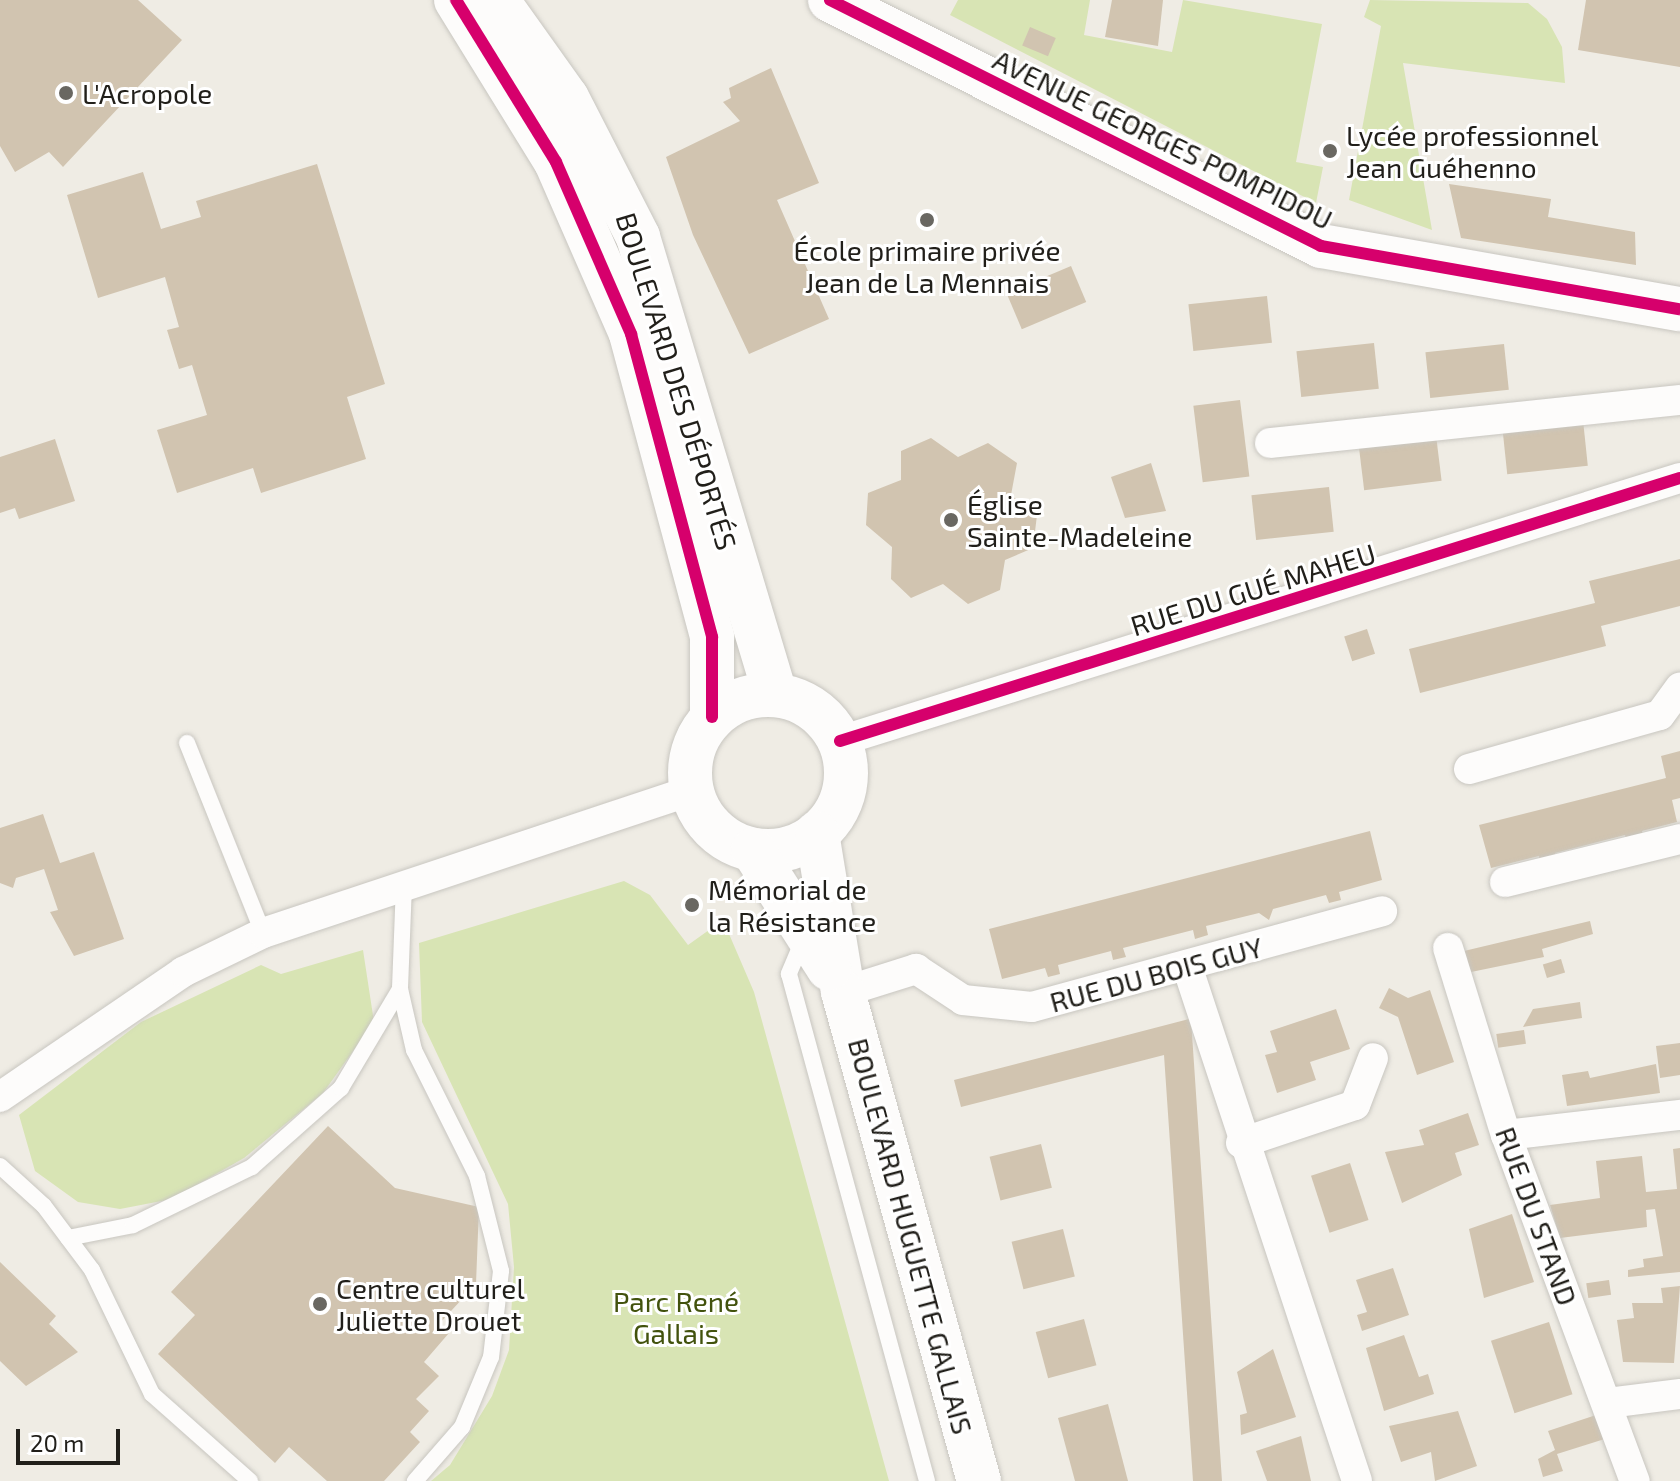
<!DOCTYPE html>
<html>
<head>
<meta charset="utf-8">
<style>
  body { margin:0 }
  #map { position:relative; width:1680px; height:1481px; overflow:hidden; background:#efece4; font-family:"Exo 2",sans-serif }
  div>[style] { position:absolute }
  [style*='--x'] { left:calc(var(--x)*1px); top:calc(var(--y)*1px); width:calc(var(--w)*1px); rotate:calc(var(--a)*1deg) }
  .green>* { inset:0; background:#d8e4b4 }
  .building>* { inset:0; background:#d1c4b0; transform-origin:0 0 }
  .roads { filter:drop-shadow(0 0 2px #c8c6c0) drop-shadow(0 0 2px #c8c6c0) }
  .lane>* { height:16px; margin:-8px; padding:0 8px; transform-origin:8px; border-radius:8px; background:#fdfcfb }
  .street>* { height:30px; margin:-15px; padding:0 15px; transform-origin:15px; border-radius:15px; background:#fdfcfb }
  .secondary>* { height:44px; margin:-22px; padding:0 22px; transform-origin:22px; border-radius:22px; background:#fdfcfb }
  .secondary>.ring { margin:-22px; padding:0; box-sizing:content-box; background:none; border:44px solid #fdfcfb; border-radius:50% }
  .cycleway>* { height:12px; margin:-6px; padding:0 6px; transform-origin:6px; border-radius:6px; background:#d6006c }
  .dots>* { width:22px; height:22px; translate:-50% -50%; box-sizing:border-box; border:4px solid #fff; border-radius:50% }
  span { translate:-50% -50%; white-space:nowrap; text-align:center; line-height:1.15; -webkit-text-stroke:6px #fff; paint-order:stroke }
  .poi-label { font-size:28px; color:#211f1a }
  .left { translate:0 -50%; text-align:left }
  .street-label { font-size:28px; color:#211f1a }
  .park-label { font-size:28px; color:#42520d }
  .scale { position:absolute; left:16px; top:1429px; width:104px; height:36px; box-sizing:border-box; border:4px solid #211f1a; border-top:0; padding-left:10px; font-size:24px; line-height:28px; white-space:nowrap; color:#211f1a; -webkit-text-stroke:6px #fff; paint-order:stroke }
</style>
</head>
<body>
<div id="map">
  <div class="green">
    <div style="clip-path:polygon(958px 0,1090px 0,1084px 35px,1172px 52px,1183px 0,1322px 24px,1296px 162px,1323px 167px,1316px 203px,950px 15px)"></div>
    <div style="clip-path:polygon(1370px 0,1528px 3px,1547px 19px,1562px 47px,1565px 83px,1403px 63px,1432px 230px,1349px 200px,1381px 26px,1364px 17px)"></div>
    <div style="clip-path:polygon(624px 881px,650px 895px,688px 945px,723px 920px,754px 992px,889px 1481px,431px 1481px,450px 1465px,492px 1396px,509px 1350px,514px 1267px,508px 1204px,422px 1022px,419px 943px)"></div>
    <div style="clip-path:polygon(363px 950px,374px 1022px,323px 1093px,244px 1158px,172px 1199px,120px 1209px,78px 1202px,35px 1171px,19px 1115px,141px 1022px,261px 965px,281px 974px)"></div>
  </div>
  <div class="building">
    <div style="clip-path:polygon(0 0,138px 0,182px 40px,63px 167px,49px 152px,15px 172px,0 146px)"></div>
    <div style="clip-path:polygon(1112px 0,1163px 0,1158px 46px,1105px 37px)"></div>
    <div style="clip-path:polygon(1586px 0,1680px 0,1680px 67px,1578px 50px)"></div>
    <div style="left:1030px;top:27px;width:28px;height:20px;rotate:23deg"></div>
    <div style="clip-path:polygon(771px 68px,819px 183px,777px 200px,829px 319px,749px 354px,693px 235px,666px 157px,740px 121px,723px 102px,731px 98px,729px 88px)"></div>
    <div style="clip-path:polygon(317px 164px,385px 384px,347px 397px,366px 459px,261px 493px,253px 468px,177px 493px,157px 430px,207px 415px,192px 365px,179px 369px,167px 330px,179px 327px,165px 277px,98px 298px,67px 195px,143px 172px,161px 229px,201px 217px,196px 201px)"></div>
    <div style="clip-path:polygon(1449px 184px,1551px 199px,1548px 217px,1635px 232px,1636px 265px,1461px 238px)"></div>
    <div style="left:1071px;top:266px;width:39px;height:70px;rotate:67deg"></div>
    <div style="left:1267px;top:296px;width:47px;height:79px;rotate:84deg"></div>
    <div style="left:1374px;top:343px;width:46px;height:78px;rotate:84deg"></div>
    <div style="left:1504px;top:344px;width:46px;height:79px;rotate:84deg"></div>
    <div style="left:1240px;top:400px;width:77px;height:47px;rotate:83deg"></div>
    <div style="left:1583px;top:420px;width:46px;height:81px;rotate:84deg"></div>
    <div style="left:1436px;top:435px;width:46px;height:78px;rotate:83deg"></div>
    <div style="clip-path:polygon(931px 438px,958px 457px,988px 443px,1017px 463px,1011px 495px,1037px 515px,1033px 548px,1005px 560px,1000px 590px,968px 604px,943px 584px,911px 598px,891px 579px,892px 547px,866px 525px,868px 493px,901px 480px,901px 451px)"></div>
    <div style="clip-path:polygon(55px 439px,75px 501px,19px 519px,15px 508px,0 513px,0 457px)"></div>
    <div style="clip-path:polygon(1151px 463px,1166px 511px,1125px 518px,1111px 477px)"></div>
    <div style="left:1329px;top:487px;width:45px;height:78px;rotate:84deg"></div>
    <div style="clip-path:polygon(1680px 559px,1680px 606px,1601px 626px,1606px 646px,1420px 693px,1409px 649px,1595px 603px,1589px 581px)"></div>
    <div style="left:1367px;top:629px;width:26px;height:24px;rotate:72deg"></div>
    <div style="clip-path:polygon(1680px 751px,1680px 798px,1672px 800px,1677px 822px,1642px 831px,1645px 844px,1629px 847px,1625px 835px,1555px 853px,1559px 865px,1542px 869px,1539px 856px,1491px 868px,1479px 825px,1666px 778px,1661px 756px)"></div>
    <div style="clip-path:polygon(43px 814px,60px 863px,94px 852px,124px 939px,74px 956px,50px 912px,58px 910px,44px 869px,16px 878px,13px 888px,0 883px,0 828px)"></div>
    <div style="clip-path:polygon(1370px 831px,1382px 880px,1339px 892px,1341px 900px,1329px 903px,1326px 895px,1273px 909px,1269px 920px,1259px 913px,1206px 926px,1208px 935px,1195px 939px,1193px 930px,1123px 948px,1126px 957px,1113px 960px,1111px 951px,1058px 965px,1060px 974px,1048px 977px,1045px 968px,1002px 979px,989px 929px)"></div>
    <div style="clip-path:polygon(1590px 921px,1593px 934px,1542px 949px,1544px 957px,1471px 972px,1464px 951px)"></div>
    <div style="left:1561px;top:959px;width:14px;height:19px;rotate:73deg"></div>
    <div style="clip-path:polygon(1389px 988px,1408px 998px,1430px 990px,1454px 1062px,1417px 1075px,1398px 1017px,1379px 1008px)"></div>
    <div style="clip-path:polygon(1580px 1002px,1582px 1018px,1523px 1027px,1533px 1009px)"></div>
    <div style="clip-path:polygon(1336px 1009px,1350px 1049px,1310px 1062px,1316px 1080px,1277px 1093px,1265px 1055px,1277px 1052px,1270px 1031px)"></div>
    <div style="clip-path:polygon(1189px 1019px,1191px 1019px,1222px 1481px,1193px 1481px,1164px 1055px,961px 1107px,954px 1080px)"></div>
    <div style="left:1524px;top:1030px;width:14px;height:28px;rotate:82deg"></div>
    <div style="clip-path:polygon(1680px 1043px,1680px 1075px,1660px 1078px,1656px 1046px)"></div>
    <div style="clip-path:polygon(1656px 1064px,1660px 1093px,1567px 1106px,1562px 1075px,1588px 1071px,1590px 1078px)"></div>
    <div style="clip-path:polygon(1468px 1113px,1479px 1145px,1455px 1153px,1462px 1175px,1402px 1203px,1385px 1152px,1424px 1145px,1419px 1130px)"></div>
    <div style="clip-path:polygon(328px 1126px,395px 1188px,479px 1207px,476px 1284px,439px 1324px,449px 1333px,424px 1362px,439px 1376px,416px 1399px,429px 1411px,410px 1432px,420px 1442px,384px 1481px,327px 1481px,289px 1447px,275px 1463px,158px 1354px,195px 1315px,171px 1292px)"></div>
    <div style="left:1041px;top:1144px;width:45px;height:53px;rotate:76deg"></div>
    <div style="clip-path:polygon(1680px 1148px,1680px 1272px,1628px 1277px,1628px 1270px,1644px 1267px,1643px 1259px,1663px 1256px,1655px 1209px,1646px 1210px,1647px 1227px,1560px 1238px,1550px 1205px,1600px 1198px,1596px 1161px,1642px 1156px,1646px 1192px,1677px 1189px,1673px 1149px)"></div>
    <div style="left:1350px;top:1163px;width:60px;height:41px;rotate:72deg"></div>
    <div style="clip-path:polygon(1512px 1214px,1534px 1282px,1484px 1298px,1469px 1229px)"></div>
    <div style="left:1063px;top:1229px;width:49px;height:53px;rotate:76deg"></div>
    <div style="clip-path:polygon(0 1262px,56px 1316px,49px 1324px,78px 1352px,26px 1386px,0 1361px)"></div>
    <div style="clip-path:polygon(1393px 1268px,1409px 1315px,1362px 1331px,1357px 1315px,1367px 1312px,1356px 1280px)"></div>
    <div style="left:1609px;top:1280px;width:15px;height:23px;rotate:82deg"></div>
    <div style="clip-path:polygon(1680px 1286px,1674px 1363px,1623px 1362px,1617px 1320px,1634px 1318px,1632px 1303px,1663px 1303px,1661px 1288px)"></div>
    <div style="left:1084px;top:1319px;width:48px;height:50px;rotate:75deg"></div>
    <div style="left:1549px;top:1322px;width:76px;height:61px;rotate:72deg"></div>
    <div style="clip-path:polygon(1404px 1335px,1419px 1377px,1428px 1374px,1434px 1394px,1384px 1411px,1366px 1348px)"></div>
    <div style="clip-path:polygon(1273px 1349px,1296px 1417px,1241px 1435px,1240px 1415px,1247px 1413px,1237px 1372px)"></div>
    <div style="clip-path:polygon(1108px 1404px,1128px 1481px,1075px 1481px,1058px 1418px)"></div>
    <div style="clip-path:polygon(1458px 1411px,1477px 1466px,1435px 1481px,1431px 1452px,1401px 1462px,1389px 1426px)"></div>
    <div style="clip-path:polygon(1602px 1413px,1611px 1437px,1557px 1454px,1563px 1471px,1543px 1477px,1538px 1459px,1555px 1450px,1548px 1431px)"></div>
    <div style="clip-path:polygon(1301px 1436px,1311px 1481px,1267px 1481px,1256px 1451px)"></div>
  </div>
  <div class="roads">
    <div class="lane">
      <div style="--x:187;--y:743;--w:205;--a:68.2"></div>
      <div style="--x:404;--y:884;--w:105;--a:92.2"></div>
      <div style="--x:400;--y:989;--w:63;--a:77.1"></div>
      <div style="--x:414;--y:1050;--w:141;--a:63.4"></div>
      <div style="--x:477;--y:1176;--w:98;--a:75.8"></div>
      <div style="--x:501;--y:1271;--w:87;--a:96.6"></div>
      <div style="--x:491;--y:1357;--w:76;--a:112.5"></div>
      <div style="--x:462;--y:1427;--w:72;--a:131"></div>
      <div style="--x:804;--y:938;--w:39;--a:113"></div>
      <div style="--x:789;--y:974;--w:525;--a:74.77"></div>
      <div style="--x:0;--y:1166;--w:59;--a:42.3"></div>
      <div style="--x:44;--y:1206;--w:80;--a:53.1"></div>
      <div style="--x:92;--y:1270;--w:138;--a:64.2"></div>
      <div style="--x:152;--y:1394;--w:131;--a:41.6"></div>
      <div style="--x:68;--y:1238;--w:66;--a:-11.3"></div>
      <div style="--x:133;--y:1225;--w:132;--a:-26"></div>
      <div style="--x:252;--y:1167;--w:119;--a:-41.6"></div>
      <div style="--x:341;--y:1088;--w:115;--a:-59.2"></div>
    </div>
    <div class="street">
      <div style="--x:1270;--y:443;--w:412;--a:-6"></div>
      <div style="--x:840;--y:741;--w:880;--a:-17.39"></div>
      <div style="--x:1469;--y:769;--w:198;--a:-15.8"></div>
      <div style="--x:1660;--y:715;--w:34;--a:-54"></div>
      <div style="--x:1505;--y:882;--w:180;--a:-13.8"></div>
      <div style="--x:1448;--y:948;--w:196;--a:72.8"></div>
      <div style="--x:1506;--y:1135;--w:369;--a:69.6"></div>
      <div style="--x:1187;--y:966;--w:542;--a:71.73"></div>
      <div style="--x:843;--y:992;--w:77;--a:-17.5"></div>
      <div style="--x:916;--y:969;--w:56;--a:33.4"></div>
      <div style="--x:963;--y:1000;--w:69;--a:5.8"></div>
      <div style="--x:1032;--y:1007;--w:363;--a:-15.3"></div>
      <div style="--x:0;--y:1097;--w:222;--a:-34.3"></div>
      <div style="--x:183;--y:972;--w:89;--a:-26"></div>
      <div style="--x:263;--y:933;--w:451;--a:-18.4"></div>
      <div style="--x:1506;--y:1135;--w:175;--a:-6.6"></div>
      <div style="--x:1241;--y:1143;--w:120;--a:-18.4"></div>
      <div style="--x:1355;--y:1105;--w:50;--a:-69"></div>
      <div style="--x:1608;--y:1403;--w:73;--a:-7.1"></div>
    </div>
    <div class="secondary">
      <div style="--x:456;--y:0;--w:190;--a:58.3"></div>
      <div style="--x:556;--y:162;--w:188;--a:66.4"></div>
      <div style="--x:631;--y:334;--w:314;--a:75"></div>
      <div style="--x:712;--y:637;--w:80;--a:90"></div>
      <div style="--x:497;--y:0;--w:120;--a:54.5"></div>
      <div style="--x:567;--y:98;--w:156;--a:62.9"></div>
      <div style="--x:638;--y:237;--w:478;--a:73.3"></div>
      <div style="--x:830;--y:0;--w:549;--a:26.61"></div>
      <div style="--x:1321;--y:246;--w:364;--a:10"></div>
      <div class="ring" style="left:690px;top:695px;width:112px;height:112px"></div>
      <div style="--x:817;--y:833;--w:161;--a:80.7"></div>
      <div style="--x:843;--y:992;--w:508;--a:74.46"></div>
      <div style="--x:753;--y:850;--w:141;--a:57.4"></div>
    </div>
  </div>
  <div class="cycleway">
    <div style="--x:456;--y:0;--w:190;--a:58.3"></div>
    <div style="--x:556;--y:162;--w:188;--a:66.4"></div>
    <div style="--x:631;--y:334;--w:314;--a:75"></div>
    <div style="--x:712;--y:637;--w:80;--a:90"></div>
    <div style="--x:830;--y:0;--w:549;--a:26.61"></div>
    <div style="--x:1321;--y:246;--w:364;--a:10"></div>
    <div style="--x:840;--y:741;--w:880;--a:-17.39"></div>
  </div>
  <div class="dots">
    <div style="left:66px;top:93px;background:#696761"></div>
    <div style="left:1330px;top:151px;background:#696761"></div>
    <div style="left:927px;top:220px;background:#696761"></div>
    <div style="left:951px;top:520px;background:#696761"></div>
    <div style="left:692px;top:905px;background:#696761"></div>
    <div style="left:320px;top:1304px;background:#696761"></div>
  </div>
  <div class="poi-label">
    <span class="left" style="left:82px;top:93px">L'Acropole</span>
    <span class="left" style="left:1346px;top:151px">Lycée professionnel<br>Jean Guéhenno</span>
    <span style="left:927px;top:266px">École primaire privée<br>Jean de La Mennais</span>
    <span class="left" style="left:967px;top:520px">Église<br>Sainte-Madeleine</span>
    <span class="left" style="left:708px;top:905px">Mémorial de<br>la Résistance</span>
    <span class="left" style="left:336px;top:1304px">Centre culturel<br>Juliette Drouet</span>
  </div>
  <div class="street-label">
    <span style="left:1163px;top:139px;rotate:26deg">AVENUE GEORGES POMPIDOU</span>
    <span style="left:677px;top:381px;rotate:73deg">BOULEVARD DES DÉPORTÉS</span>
    <span style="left:1253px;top:589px;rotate:-17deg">RUE DU GUÉ MAHEU</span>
    <span style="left:1156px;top:974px;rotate:-15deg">RUE DU BOIS GUY</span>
    <span style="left:1537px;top:1216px;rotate:70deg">RUE DU STAND</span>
    <span style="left:911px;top:1236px;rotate:75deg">BOULEVARD HUGUETTE GALLAIS</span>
  </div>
  <div class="park-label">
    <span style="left:676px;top:1317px">Parc René<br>Gallais</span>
  </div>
  <div class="scale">20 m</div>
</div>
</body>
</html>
